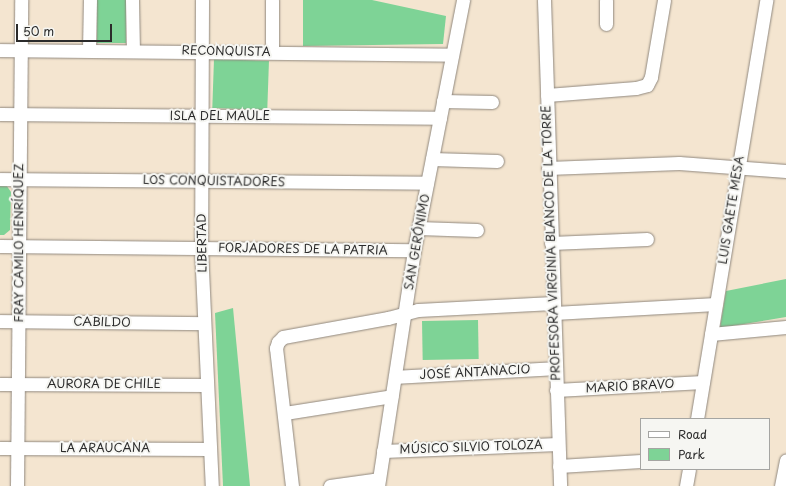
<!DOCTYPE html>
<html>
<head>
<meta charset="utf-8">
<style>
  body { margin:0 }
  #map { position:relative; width:786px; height:486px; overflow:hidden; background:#f4e5d0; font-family:"Playpen Sans",sans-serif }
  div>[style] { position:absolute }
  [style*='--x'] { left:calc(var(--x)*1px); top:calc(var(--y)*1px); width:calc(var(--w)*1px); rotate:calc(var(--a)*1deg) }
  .green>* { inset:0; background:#7ed396; transform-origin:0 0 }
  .roads { filter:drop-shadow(0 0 1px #90887e) drop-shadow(0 0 1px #90887e) }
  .street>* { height:13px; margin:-6.5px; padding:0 6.5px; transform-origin:6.5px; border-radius:6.5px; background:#fff }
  span { translate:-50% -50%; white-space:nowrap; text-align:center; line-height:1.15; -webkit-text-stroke:4px #f6f6f2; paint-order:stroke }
  .street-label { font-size:12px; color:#2b2b2b }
  .legend { position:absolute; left:640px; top:418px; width:130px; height:52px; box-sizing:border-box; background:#f6f6f2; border:1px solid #a5a5a2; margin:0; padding:5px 7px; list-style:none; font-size:12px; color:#2b2b2b }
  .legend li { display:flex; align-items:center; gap:8px; height:20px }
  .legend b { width:20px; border:1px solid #a5a5a2 }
  .scale { position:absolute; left:16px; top:24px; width:96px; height:18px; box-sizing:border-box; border:2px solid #2b2b2b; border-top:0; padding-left:5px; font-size:12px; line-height:14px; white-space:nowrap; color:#2b2b2b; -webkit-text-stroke:3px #f6f6f2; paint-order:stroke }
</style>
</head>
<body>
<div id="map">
  <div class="green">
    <div style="left:97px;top:0;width:29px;height:43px"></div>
    <div style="clip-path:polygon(303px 0,372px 0,446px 16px,443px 44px,303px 46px)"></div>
    <div style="left:214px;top:59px;width:55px;height:49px;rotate:2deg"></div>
    <div style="clip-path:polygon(0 182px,4px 182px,11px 192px,10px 230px,4px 235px,0 235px)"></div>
    <div style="clip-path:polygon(786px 279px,786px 317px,720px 328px,726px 291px)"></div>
    <div style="clip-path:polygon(233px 308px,250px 486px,223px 486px,215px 313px)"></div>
    <div style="left:478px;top:320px;width:39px;height:56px;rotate:89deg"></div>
  </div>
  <div class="roads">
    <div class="street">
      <div style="--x:132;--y:0;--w:51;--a:88.9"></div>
      <div style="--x:202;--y:0;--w:248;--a:90.2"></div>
      <div style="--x:201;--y:248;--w:238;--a:87.4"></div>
      <div style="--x:272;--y:0;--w:52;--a:90"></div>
      <div style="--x:544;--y:0;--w:486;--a:88.1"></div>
      <div style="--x:606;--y:24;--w:24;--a:-90"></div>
      <div style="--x:0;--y:50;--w:452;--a:0.6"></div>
      <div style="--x:89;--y:50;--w:50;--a:-88.9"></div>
      <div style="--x:547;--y:95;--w:89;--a:-4.5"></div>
      <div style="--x:636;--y:88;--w:11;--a:-15"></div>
      <div style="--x:647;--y:85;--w:9;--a:-63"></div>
      <div style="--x:651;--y:77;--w:78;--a:-80.4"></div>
      <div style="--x:443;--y:101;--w:49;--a:1.2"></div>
      <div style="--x:0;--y:114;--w:440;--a:0.5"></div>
      <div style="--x:432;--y:159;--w:65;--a:1.8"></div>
      <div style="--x:548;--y:168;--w:131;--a:-2.2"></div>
      <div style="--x:679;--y:163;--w:107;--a:4.3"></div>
      <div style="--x:0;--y:179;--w:427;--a:0.5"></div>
      <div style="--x:418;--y:228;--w:59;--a:1.9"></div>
      <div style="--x:551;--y:243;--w:96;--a:-2.4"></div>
      <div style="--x:0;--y:246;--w:414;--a:0.6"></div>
      <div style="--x:554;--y:313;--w:162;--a:-3.2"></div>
      <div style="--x:0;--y:321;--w:204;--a:0.6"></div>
      <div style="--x:711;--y:334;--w:75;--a:-5.3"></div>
      <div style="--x:395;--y:377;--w:161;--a:-3.2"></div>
      <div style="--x:0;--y:384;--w:207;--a:0.3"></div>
      <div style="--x:556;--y:390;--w:147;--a:-3.1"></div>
      <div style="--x:285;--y:413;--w:108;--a:-9"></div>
      <div style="--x:697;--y:419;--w:425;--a:-80.6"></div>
      <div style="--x:0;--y:448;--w:210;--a:0.3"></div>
      <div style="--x:383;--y:451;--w:175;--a:-2.3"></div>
      <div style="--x:559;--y:466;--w:82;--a:-3.5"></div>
      <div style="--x:17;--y:486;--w:486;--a:-89.5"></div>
      <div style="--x:292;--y:486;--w:139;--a:-96.6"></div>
      <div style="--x:276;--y:348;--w:6;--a:-72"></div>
      <div style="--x:278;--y:342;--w:7;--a:-45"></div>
      <div style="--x:283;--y:337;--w:107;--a:-10.3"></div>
      <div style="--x:388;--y:318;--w:31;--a:-15"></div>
      <div style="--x:418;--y:310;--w:135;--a:-3"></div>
      <div style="--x:330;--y:486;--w:49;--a:-8.1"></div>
      <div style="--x:378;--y:486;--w:239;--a:-81.3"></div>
      <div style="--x:414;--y:250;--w:255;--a:-78.9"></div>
      <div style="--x:686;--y:486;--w:17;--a:-80"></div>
      <div style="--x:781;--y:486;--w:26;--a:-79"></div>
    </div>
  </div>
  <div class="street-label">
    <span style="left:226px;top:51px;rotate:1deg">RECONQUISTA</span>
    <span style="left:220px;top:116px">ISLA DEL MAULE</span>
    <span style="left:214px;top:181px;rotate:1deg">LOS CONQUISTADORES</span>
    <span style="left:731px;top:210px;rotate:-81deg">LUIS GAETE MESA</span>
    <span style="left:417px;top:242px;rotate:-80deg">SAN GERÓNIMO</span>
    <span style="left:19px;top:243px;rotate:-90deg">FRAY CAMILO HENRÍQUEZ</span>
    <span style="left:202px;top:243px;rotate:-91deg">LIBERTAD</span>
    <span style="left:551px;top:243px;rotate:-92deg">PROFESORA VIRGINIA BLANCO DE LA TORRE</span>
    <span style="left:303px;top:249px;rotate:1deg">FORJADORES DE LA PATRIA</span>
    <span style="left:102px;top:322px;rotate:1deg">CABILDO</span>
    <span style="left:475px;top:372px;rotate:-3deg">JOSÉ ANTANACIO</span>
    <span style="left:104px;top:384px">AURORA DE CHILE</span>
    <span style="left:630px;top:386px;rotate:-3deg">MARIO BRAVO</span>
    <span style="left:471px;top:447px;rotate:-2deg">MÚSICO SILVIO TOLOZA</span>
    <span style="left:105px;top:448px">LA ARAUCANA</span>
  </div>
  <ul class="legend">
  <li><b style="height:5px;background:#fff"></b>Road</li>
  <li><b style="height:11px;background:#7ed396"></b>Park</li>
  </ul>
  <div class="scale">50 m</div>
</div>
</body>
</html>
